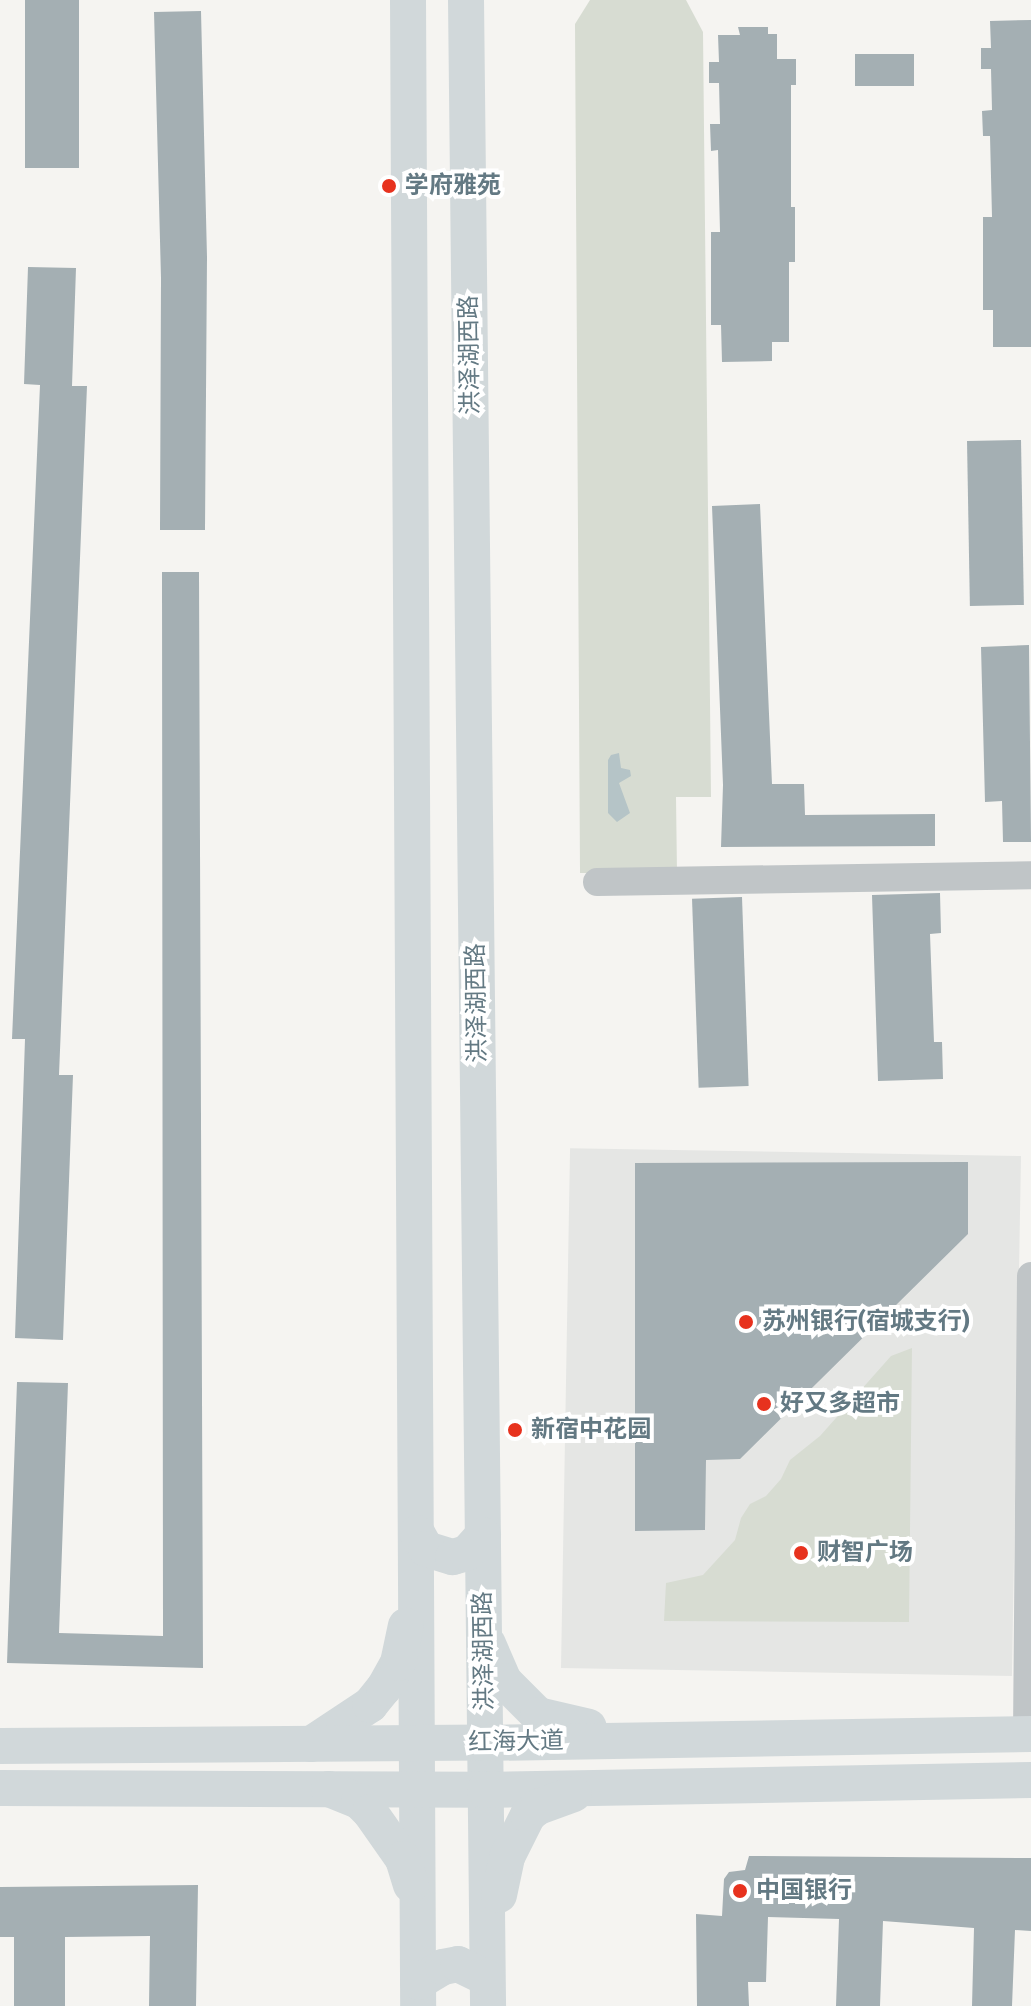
<!DOCTYPE html>
<html>
<head>
<meta charset="utf-8">
<style>
  body { margin:0 }
  #map { position:relative; width:1031px; height:2006px; overflow:hidden; background:#f5f4f1; font-family:"Fira Sans","Noto Sans SC",sans-serif }
  div>[style] { position:absolute }
  [style*='--x'] { left:calc(var(--x)*1px); top:calc(var(--y)*1px); width:calc(var(--w)*1px); rotate:calc(var(--a)*1deg) }
  .built>* { inset:0; background:#e5e6e4; transform-origin:0 0 }
  .green>* { inset:0; background:#d7dcd2 }
  .water>* { inset:0; background:#b5c4c7 }
  .building>* { inset:0; background:#a4afb3; transform-origin:0 0 }
  .minor>* { height:28px; margin:-14px; padding:0 14px; transform-origin:14px; border-radius:14px; background:#c0c5c7 }
  .major>* { height:36px; margin:-18px; padding:0 18px; transform-origin:18px; border-radius:18px; background:#d1d8da }
  .dots>* { width:22px; height:22px; translate:-50% -50%; box-sizing:border-box; border:4px solid #fff; border-radius:50% }
  span { translate:-50% -50%; white-space:nowrap; text-align:center; line-height:1.15; -webkit-text-stroke:8px #fff; paint-order:stroke }
  .poi-label { font-size:24px; color:#637983; font-weight:700 }
  .left { translate:0 -50%; text-align:left }
  .street-label { font-size:24px; color:#637983 }
</style>
</head>
<body>
<div id="map">
  <div class="built">
    <div style="left:1021px;top:1156px;width:520px;height:451px;rotate:91deg"></div>
  </div>
  <div class="green">
    <div style="clip-path:polygon(590px 0,686px 0,703px 32px,711px 797px,676px 797px,677px 873px,580px 873px,575px 24px)"></div>
    <div style="clip-path:polygon(912px 1348px,909px 1622px,664px 1621px,666px 1583px,703px 1575px,735px 1540px,741px 1518px,750px 1504px,766px 1496px,781px 1479px,790px 1460px,820px 1436px,891px 1356px)"></div>
  </div>
  <div class="water">
    <div style="clip-path:polygon(619px 753px,621px 768px,630px 770px,631px 776px,619px 783px,630px 813px,617px 822px,608px 813px,608px 760px,611px 755px)"></div>
  </div>
  <div class="building">
    <div style="left:25px;top:0;width:54px;height:168px"></div>
    <div style="clip-path:polygon(201px 11px,207px 257px,205px 530px,160px 530px,161px 278px,154px 12px)"></div>
    <div style="clip-path:polygon(1031px 20px,1031px 347px,993px 347px,993px 310px,983px 310px,983px 217px,992px 217px,990px 136px,983px 136px,982px 111px,992px 110px,991px 69px,981px 69px,981px 48px,991px 48px,990px 21px)"></div>
    <div style="clip-path:polygon(738px 27px,768px 27px,768px 34px,777px 34px,777px 59px,796px 59px,796px 85px,791px 85px,791px 207px,795px 207px,795px 262px,789px 262px,789px 342px,772px 342px,772px 361px,722px 362px,721px 325px,711px 325px,711px 232px,720px 232px,718px 150px,711px 151px,710px 124px,720px 124px,719px 83px,709px 83px,709px 62px,719px 62px,718px 35px,740px 35px)"></div>
    <div style="left:855px;top:54px;width:59px;height:32px"></div>
    <div style="clip-path:polygon(28px 267px,76px 268px,72px 386px,87px 386px,59px 1075px,73px 1075px,63px 1340px,15px 1338px,25px 1039px,12px 1039px,40px 385px,24px 384px)"></div>
    <div style="left:1021px;top:440px;width:165px;height:54px;rotate:89deg"></div>
    <div style="clip-path:polygon(760px 504px,772px 784px,804px 784px,805px 815px,935px 814px,935px 846px,721px 847px,723px 785px,712px 506px)"></div>
    <div style="clip-path:polygon(162px 572px,199px 572px,203px 1668px,7px 1663px,17px 1382px,68px 1383px,59px 1633px,163px 1636px)"></div>
    <div style="clip-path:polygon(1029px 645px,1031px 842px,1003px 842px,1002px 801px,985px 802px,981px 647px)"></div>
    <div style="clip-path:polygon(940px 893px,941px 933px,930px 934px,934px 1042px,942px 1042px,943px 1079px,878px 1081px,872px 895px)"></div>
    <div style="left:742px;top:897px;width:189px;height:50px;rotate:88deg"></div>
    <div style="clip-path:polygon(968px 1162px,968px 1234px,740px 1459px,706px 1460px,705px 1530px,635px 1531px,635px 1163px)"></div>
    <div style="clip-path:polygon(749px 1856px,1031px 1858px,1031px 1931px,1015px 1930px,1012px 2006px,972px 2006px,974px 1928px,883px 1921px,880px 2006px,836px 2006px,839px 1919px,768px 1917px,766px 1982px,748px 1982px,749px 2006px,697px 2006px,696px 1914px,722px 1916px,724px 1879px,729px 1872px,745px 1870px)"></div>
    <div style="clip-path:polygon(198px 1885px,196px 2006px,149px 2006px,150px 1936px,65px 1937px,65px 2006px,14px 2006px,14px 1937px,0 1937px,0 1887px)"></div>
  </div>
  <div class="minor">
    <div style="--x:597;--y:882;--w:434;--a:-0.9"></div>
    <div style="--x:1027;--y:1734;--w:458;--a:-89.5"></div>
  </div>
  <div class="major">
    <div style="--x:408;--y:0;--w:2006;--a:89.71"></div>
    <div style="--x:466;--y:0;--w:2006;--a:89.37"></div>
    <div style="--x:417;--y:1533;--w:18;--a:61"></div>
    <div style="--x:426;--y:1549;--w:28;--a:17"></div>
    <div style="--x:453;--y:1557;--w:15;--a:-16"></div>
    <div style="--x:467;--y:1553;--w:24;--a:-48"></div>
    <div style="--x:488;--y:1644;--w:40;--a:66.6"></div>
    <div style="--x:504;--y:1681;--w:48;--a:45"></div>
    <div style="--x:538;--y:1715;--w:52;--a:13.2"></div>
    <div style="--x:311;--y:1744;--w:71;--a:-33.5"></div>
    <div style="--x:370;--y:1705;--w:22;--a:-51"></div>
    <div style="--x:384;--y:1688;--w:29;--a:-61"></div>
    <div style="--x:398;--y:1663;--w:38;--a:-78"></div>
    <div style="--x:0;--y:1746;--w:485;--a:-0.4"></div>
    <div style="--x:485;--y:1743;--w:546;--a:-0.94"></div>
    <div style="--x:0;--y:1788;--w:485;--a:0.2"></div>
    <div style="--x:485;--y:1790;--w:546;--a:-1.05"></div>
    <div style="--x:329;--y:1789;--w:32;--a:22"></div>
    <div style="--x:359;--y:1801;--w:16;--a:45"></div>
    <div style="--x:370;--y:1812;--w:57;--a:54.9"></div>
    <div style="--x:403;--y:1859;--w:27;--a:73"></div>
    <div style="--x:499;--y:1895;--w:39;--a:-78"></div>
    <div style="--x:507;--y:1857;--w:47;--a:-63.4"></div>
    <div style="--x:528;--y:1815;--w:13;--a:-39"></div>
    <div style="--x:538;--y:1807;--w:38;--a:-20"></div>
    <div style="--x:418;--y:1982;--w:29;--a:-31"></div>
    <div style="--x:443;--y:1967;--w:15;--a:-11"></div>
    <div style="--x:458;--y:1964;--w:32;--a:26"></div>
  </div>
  <div class="dots">
    <div style="left:389px;top:186px;background:#e7321e"></div>
    <div style="left:746px;top:1322px;background:#e7321e"></div>
    <div style="left:764px;top:1404px;background:#e7321e"></div>
    <div style="left:515px;top:1430px;background:#e7321e"></div>
    <div style="left:801px;top:1553px;background:#e7321e"></div>
    <div style="left:740px;top:1891px;background:#e7321e"></div>
  </div>
  <div class="poi-label">
    <span class="left" style="left:405px;top:186px">学府雅苑</span>
    <span class="left" style="left:762px;top:1322px">苏州银行(宿城支行)</span>
    <span class="left" style="left:780px;top:1404px">好又多超市</span>
    <span class="left" style="left:531px;top:1430px">新宿中花园</span>
    <span class="left" style="left:817px;top:1553px">财智广场</span>
    <span class="left" style="left:756px;top:1891px">中国银行</span>
  </div>
  <div class="street-label">
    <span style="left:470px;top:355px;rotate:-91deg">洪泽湖西路</span>
    <span style="left:477px;top:1003px;rotate:-91deg">洪泽湖西路</span>
    <span style="left:484px;top:1651px;rotate:-91deg">洪泽湖西路</span>
    <span style="left:516px;top:1742px;rotate:-1deg">红海大道</span>
  </div>
</div>
</body>
</html>
